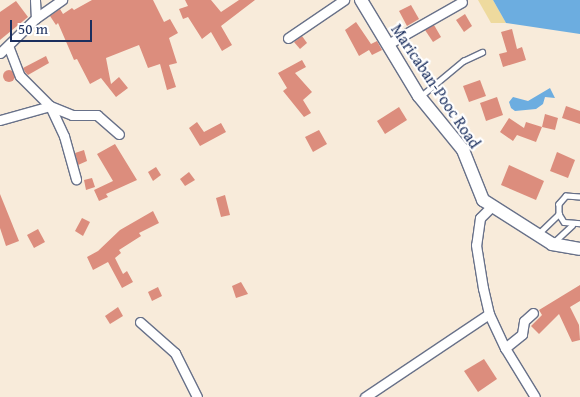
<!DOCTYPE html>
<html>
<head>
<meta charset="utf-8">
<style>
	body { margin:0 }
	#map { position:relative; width:580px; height:397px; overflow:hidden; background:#f8ebda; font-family:"Gentium Book Plus",serif }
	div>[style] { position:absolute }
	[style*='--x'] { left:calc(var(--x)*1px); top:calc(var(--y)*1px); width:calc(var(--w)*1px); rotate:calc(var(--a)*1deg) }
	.sand>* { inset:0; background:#eeda9e }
	.water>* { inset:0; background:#6cade0 }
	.building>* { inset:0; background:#dc8d7d }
	.round { border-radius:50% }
	.roads { filter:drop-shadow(1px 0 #687189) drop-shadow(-1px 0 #687189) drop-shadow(0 1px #687189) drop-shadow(0 -1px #687189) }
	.lane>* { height:4.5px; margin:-2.25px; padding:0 2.25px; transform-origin:2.25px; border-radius:2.25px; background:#fff }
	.street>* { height:9px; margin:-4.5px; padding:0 4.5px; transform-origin:4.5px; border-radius:4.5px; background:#fff }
	.secondary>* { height:12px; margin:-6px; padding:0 6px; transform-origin:6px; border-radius:6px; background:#fff }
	span { translate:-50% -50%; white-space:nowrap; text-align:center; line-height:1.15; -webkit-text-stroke:4.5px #fff; paint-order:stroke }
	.street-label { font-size:16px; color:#1b2f5e }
	.scale { position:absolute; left:10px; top:20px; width:82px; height:22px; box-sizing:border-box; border:2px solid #1b2f5e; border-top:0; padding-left:6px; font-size:15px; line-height:18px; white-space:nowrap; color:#1b2f5e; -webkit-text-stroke:4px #fff; paint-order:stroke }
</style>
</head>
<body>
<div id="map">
	<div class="sand">
		<i style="clip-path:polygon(478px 0,493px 0,506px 23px,491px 23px)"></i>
	</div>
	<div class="water">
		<i style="clip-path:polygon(493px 0,580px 0,580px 34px,506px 23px)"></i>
		<i style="clip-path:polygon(550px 88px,555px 98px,545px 97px,543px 104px,536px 109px,515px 111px,511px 108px,509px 102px,513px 97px,528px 101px)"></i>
	</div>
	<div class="building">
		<i style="clip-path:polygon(92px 0,153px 0,164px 22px,170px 19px,178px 33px,169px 38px,177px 63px,169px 65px,176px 87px,167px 90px,160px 64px,148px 68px,139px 45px,106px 58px,111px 84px,119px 77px,128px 88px,116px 97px,101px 78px,90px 84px,77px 59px,74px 60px,58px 23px,56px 25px,50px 16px,60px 9px,63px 14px,72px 8px,74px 10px)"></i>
		<i style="clip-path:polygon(185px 0,211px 0,221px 12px,239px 0,255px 0,221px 26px,232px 45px,222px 51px,211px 32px,202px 39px,188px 17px,183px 19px,179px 9px,188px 6px)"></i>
		<i style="clip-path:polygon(16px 1px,28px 17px,0 40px,0 12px)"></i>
		<i style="clip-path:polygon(411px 5px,419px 19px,407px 26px,399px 11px)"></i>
		<i style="clip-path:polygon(465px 14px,472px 26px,464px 32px,456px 20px)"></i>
		<i style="clip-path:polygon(356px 22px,371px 44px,377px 41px,382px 50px,372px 55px,369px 50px,359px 56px,345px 30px)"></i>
		<i style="clip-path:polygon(434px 25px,441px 37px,433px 42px,425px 30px)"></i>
		<i style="clip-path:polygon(512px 29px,517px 49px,522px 47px,526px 60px,503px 67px,499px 54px,507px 52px,501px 32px)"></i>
		<i style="clip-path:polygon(302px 36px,307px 43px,300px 49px,294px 42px)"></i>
		<i style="clip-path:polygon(46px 56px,49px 63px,28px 75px,25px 72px,23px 68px)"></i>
		<i style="clip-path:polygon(302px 60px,306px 67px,295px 73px,312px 92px,303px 100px,311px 113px,304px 117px,283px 91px,287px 88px,278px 73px)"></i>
		<i class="round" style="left:3px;top:70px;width:12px;height:12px"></i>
		<i style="clip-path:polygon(480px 80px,486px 96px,469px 102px,463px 86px)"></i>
		<i style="clip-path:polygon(497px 97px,503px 115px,486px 121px,480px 103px)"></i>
		<i style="clip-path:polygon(566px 106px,580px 111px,580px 124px,562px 118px)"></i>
		<i style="clip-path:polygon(399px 107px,407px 120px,385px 134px,377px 121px)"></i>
		<i style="clip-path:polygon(545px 114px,558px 118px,555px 130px,542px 127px)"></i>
		<i style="clip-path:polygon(509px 118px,524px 128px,526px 122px,542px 127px,536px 142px,517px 135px,513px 141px,500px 132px)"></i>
		<i style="clip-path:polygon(197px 122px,204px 132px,221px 123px,226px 132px,200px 146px,189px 128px)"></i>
		<i style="clip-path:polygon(319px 130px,327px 144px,313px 152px,305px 137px)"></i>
		<i style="clip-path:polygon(115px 144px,137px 180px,106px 194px,108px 197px,99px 201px,94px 190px,113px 181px,97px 154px)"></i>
		<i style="clip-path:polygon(84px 150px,87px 161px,78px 165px,75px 153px)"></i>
		<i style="clip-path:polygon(557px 152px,575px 160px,568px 178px,550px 171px)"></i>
		<i style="clip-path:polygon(509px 165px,544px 181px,536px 200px,501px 185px)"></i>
		<i style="clip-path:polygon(156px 167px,161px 175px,153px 181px,148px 172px)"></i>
		<i style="clip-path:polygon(189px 172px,195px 180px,185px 186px,180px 179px)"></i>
		<i style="clip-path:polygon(92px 178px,95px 187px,86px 190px,84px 180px)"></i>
		<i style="clip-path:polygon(0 194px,19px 241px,6px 246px,0 228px)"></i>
		<i style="clip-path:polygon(225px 195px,230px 215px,221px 217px,216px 198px)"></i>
		<i style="clip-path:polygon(153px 211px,159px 223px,139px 233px,141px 236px,119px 250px,121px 253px,115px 258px,123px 274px,127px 271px,133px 282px,122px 288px,108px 262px,93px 270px,87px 257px,98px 251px,120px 230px)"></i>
		<i style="clip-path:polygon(82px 218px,90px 222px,83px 236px,75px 231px)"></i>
		<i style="clip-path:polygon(38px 229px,45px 242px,34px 248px,27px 235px)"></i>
		<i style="clip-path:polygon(241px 282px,248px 294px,236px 298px,232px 286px)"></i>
		<i style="clip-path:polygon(580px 285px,580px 301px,570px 307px,579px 325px,580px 340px,572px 342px,559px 314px,539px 334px,531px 326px,542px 315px,539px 310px)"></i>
		<i style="clip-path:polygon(158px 287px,162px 296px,152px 301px,148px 292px)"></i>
		<i style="clip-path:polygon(118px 307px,123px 316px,110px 324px,105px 316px)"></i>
		<i style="clip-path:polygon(484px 359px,497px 379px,478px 392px,464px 371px)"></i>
	</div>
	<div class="roads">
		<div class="lane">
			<i style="--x:421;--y:96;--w:55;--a:-39.8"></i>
			<i style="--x:463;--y:61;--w:21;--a:-25"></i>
			<i style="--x:580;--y:197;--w:14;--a:-176"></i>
			<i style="--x:566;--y:196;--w:11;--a:131"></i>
			<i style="--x:559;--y:204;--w:10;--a:90"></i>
			<i style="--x:559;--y:214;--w:9;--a:58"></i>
			<i style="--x:564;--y:222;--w:16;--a:4"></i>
			<i style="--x:538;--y:234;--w:29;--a:-44"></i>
			<i style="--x:553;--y:243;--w:26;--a:-43"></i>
		</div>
		<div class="street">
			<i style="--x:35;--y:0;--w:18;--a:87"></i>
			<i style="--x:288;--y:38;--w:68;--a:-34.2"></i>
			<i style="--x:388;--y:44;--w:85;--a:-29.6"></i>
			<i style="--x:9;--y:48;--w:30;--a:69"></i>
			<i style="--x:20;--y:76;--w:42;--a:45"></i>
			<i style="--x:50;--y:106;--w:24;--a:22"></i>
			<i style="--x:72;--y:115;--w:25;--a:0"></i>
			<i style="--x:97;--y:115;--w:29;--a:41"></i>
			<i style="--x:0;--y:53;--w:50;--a:-44.2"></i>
			<i style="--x:36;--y:18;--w:32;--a:-35"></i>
			<i style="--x:0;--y:120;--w:52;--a:-15.6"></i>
			<i style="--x:50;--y:106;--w:33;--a:65"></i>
			<i style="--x:64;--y:136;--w:45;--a:74.4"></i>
			<i style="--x:492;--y:206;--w:17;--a:135"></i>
			<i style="--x:480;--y:218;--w:27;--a:98"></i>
			<i style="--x:476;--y:245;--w:44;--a:80.8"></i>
			<i style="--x:483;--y:288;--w:27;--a:77"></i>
			<i style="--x:489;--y:314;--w:38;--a:65"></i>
			<i style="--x:505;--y:348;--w:57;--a:58.5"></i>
			<i style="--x:140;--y:322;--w:47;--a:41.5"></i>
			<i style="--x:175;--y:353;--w:49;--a:63.4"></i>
			<i style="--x:505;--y:348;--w:22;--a:-39"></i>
			<i style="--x:522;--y:334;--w:13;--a:-81"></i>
			<i style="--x:524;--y:321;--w:12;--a:-42"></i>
			<i style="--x:365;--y:397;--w:149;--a:-33.8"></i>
		</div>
		<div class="secondary">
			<i style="--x:361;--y:0;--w:112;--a:58.9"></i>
			<i style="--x:419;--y:96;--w:70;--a:50.8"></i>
			<i style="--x:463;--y:150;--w:54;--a:68.2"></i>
			<i style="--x:483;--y:200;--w:82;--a:32.5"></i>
			<i style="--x:552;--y:244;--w:28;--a:10"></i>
		</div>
	</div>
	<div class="street-label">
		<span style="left:436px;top:86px;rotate:56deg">Maricaban-Pooc Road</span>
	</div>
	<div class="scale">50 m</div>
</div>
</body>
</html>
